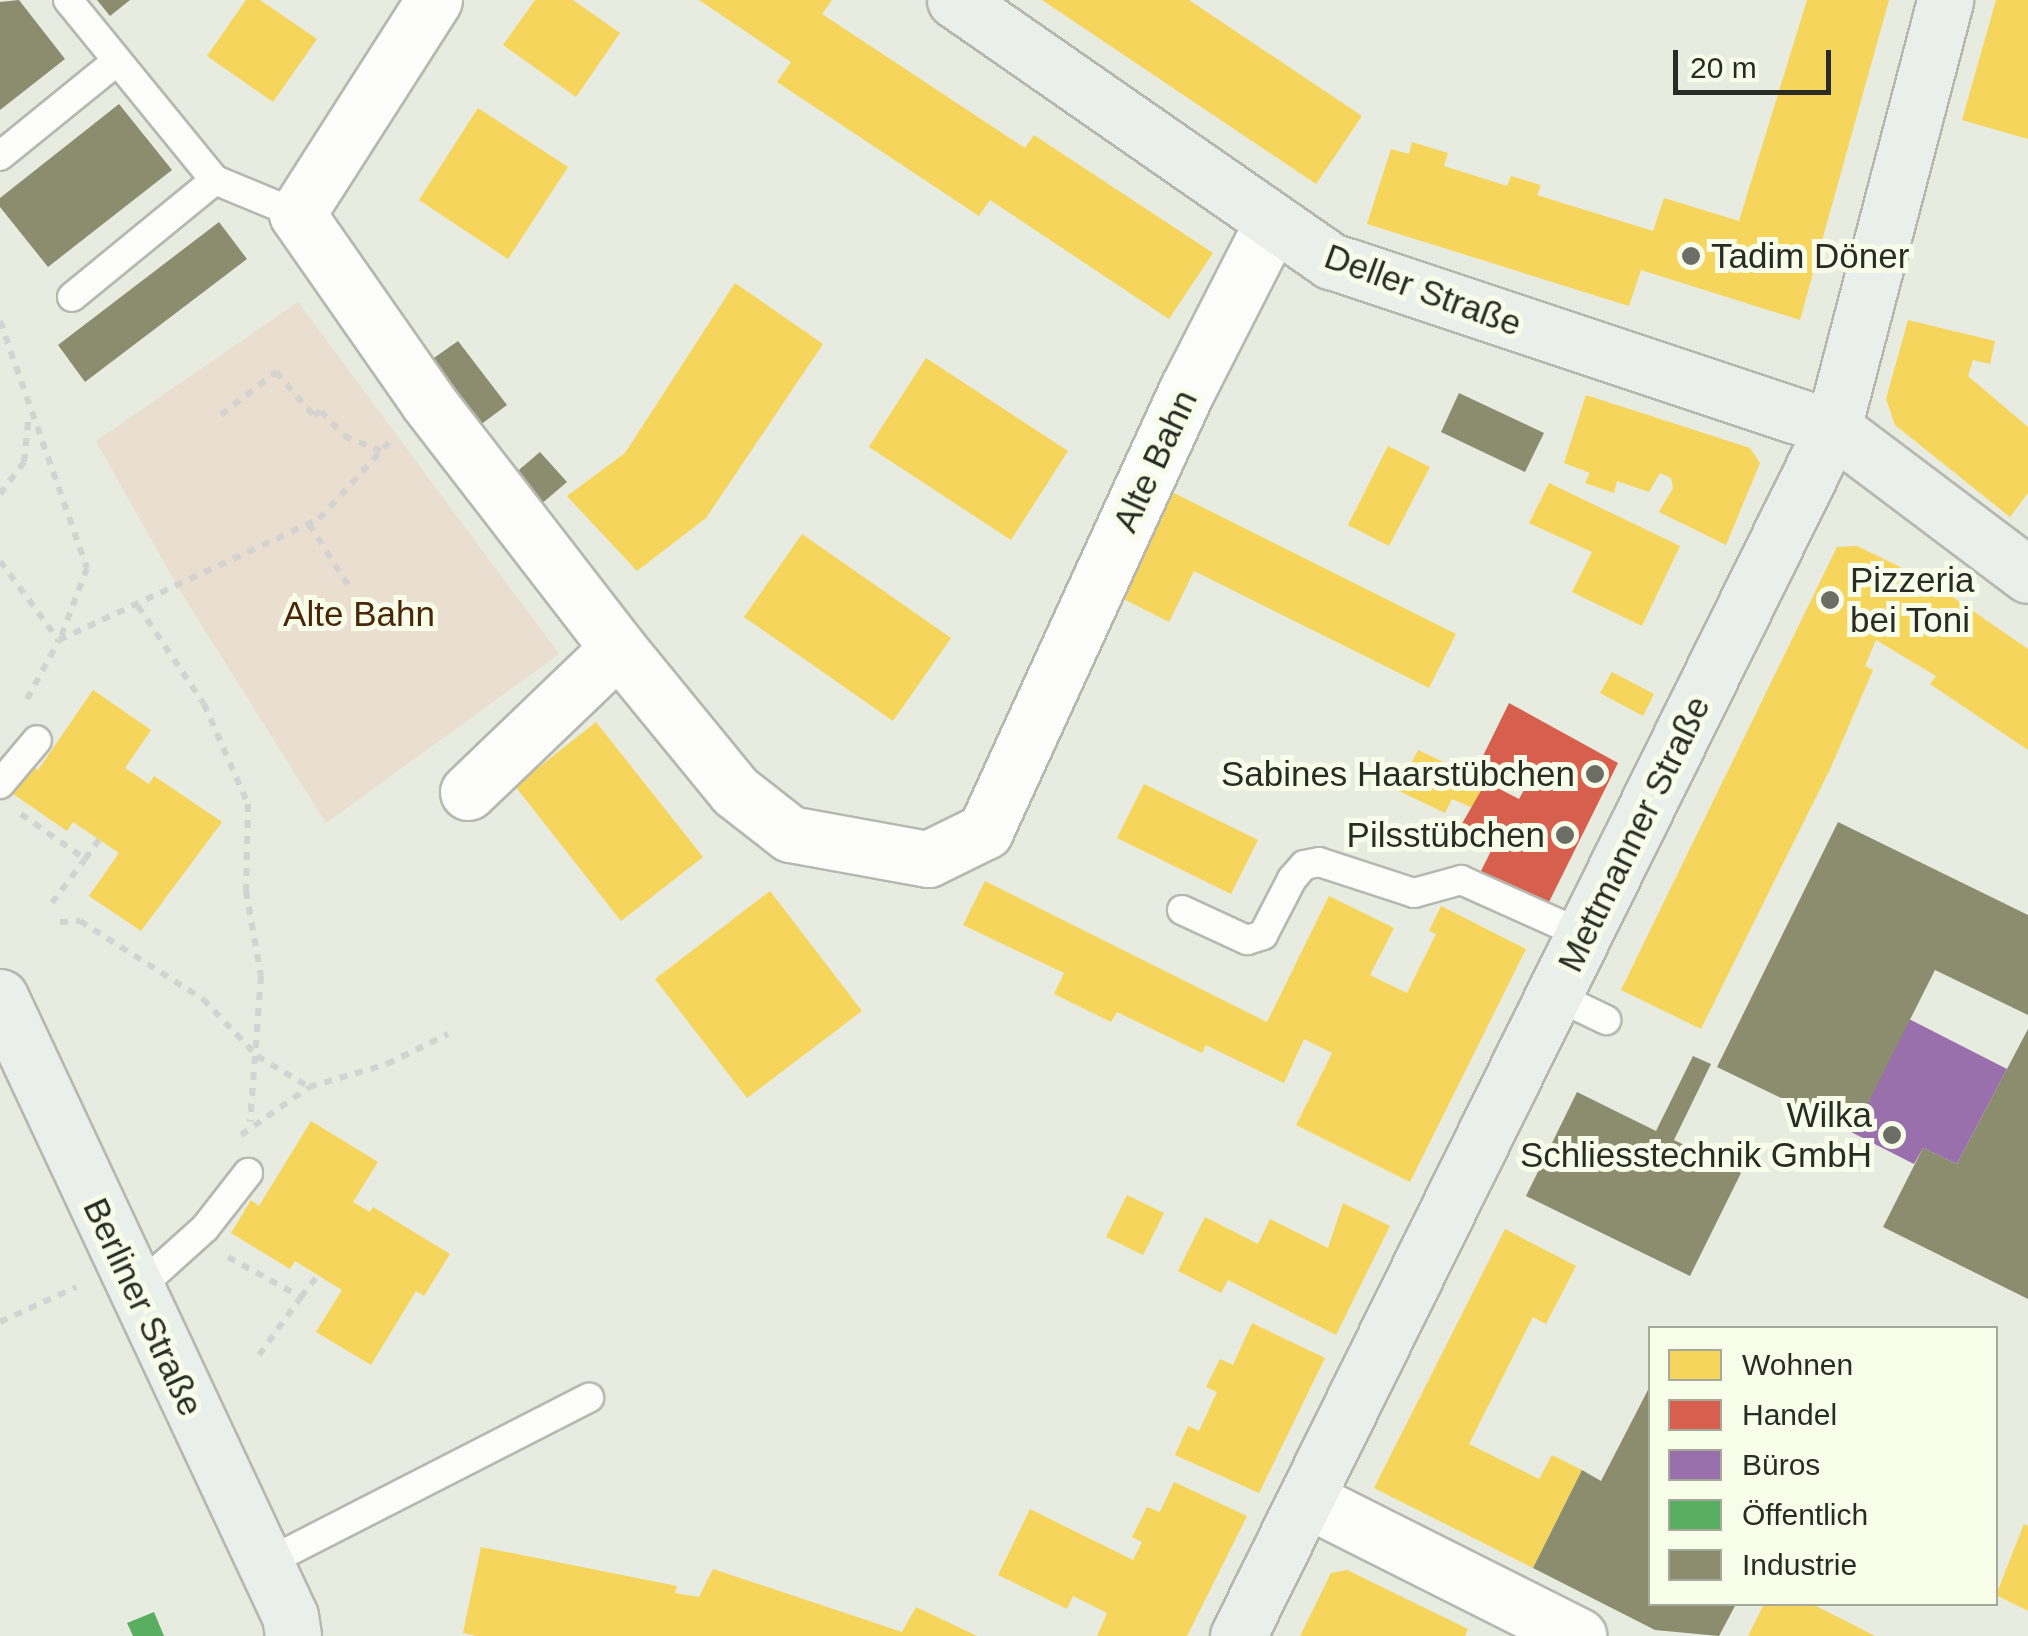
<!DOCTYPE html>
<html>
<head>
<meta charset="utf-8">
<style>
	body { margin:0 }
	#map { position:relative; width:2028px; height:1636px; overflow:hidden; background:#e8ebe0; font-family:Helvetica,sans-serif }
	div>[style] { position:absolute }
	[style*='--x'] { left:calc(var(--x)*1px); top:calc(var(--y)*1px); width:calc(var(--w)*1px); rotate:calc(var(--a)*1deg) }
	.green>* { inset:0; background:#e9ded0 }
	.homes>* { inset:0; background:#f6d55c }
	.shops>* { inset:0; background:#d6604d }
	.offices>* { inset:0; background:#9970ab }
	.public>* { inset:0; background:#5aae61 }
	.industry>* { inset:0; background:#8c8c6e }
	.path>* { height:6px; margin-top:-3px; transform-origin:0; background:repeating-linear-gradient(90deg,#d3d3d1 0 8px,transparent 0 16px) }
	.roads { filter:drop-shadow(2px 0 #b6b8b0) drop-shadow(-2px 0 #b6b8b0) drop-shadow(0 2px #b6b8b0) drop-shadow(0 -2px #b6b8b0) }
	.lane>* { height:28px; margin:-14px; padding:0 14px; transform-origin:14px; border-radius:14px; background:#fcfcfa }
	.street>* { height:55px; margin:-27.5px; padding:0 27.5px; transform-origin:27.5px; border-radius:27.5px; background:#fcfcfa }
	.secondary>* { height:55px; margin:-27.5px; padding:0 27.5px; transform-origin:27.5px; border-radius:27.5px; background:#ebefeb }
	.dots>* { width:28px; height:28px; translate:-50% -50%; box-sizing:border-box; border:5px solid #f8fde9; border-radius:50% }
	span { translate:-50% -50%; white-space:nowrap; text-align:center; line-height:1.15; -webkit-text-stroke:10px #f8fde9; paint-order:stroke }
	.poi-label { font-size:35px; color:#292b24 }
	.left { translate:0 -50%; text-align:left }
	.right { translate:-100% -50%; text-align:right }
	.street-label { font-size:35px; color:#292b24 }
	.park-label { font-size:35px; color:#492609 }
	.legend { position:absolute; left:1648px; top:1326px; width:350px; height:280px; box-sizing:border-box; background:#f8fde9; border:2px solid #a5a99a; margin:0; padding:12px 18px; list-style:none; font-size:30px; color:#292b24 }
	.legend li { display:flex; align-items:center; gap:20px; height:50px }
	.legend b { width:50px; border:2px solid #a5a99a }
	.scale { position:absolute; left:1673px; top:50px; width:158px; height:45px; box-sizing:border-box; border:5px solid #292b24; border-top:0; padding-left:12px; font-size:30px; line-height:35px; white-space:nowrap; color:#292b24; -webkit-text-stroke:8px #f8fde9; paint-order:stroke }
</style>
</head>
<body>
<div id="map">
	<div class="green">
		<i style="clip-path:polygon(298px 302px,559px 654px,326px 823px,179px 589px,96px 441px)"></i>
	</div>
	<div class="homes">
		<i style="clip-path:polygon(246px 0,260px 0,317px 39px,273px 102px,207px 56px)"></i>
		<i style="clip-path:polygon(535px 0,573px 0,620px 33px,576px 97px,503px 45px)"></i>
		<i style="clip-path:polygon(699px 0,832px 0,822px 14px,1025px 148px,1034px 135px,1213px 253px,1169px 319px,990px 200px,979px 216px,777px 82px,791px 62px)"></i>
		<i style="clip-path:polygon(1042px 0,1189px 0,1362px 116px,1316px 184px)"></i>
		<i style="clip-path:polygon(1807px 0,1889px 0,1800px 320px,1641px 270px,1629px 306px,1367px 224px,1391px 149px,1409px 154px,1412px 142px,1448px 153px,1444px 166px,1507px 186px,1511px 176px,1541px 185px,1537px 195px,1653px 231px,1664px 198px,1739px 221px)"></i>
		<i style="clip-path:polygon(1996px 0,2028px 0,2028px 139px,1962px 120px)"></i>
		<i style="clip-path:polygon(478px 108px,568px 167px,508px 259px,419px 200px)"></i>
		<i style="clip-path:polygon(735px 283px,823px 344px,706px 518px,637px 571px,567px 496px,625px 453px)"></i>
		<i style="clip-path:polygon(1908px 320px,1995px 341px,1990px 364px,1973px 360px,1968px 376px,2028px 427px,2028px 493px,2010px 517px,1895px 425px,1886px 399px)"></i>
		<i style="clip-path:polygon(926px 358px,1068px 451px,1011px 540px,869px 447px)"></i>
		<i style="clip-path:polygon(1586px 395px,1750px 448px,1760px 463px,1726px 545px,1659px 512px,1673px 488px,1671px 478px,1660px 473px,1649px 492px,1617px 481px,1614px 493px,1585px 483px,1590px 473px,1564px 463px)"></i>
		<i style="clip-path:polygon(1388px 446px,1430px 467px,1389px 546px,1348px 525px)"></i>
		<i style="clip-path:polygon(1549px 483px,1680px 546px,1642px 626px,1572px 592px,1592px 552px,1529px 523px)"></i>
		<i style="clip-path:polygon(1166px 489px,1456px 634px,1429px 688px,1194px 571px,1169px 622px,1114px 594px)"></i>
		<i style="clip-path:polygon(802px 534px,951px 638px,893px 721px,744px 617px)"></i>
		<i style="clip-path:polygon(1857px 546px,1931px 582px,2028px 649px,2028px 750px,1930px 684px,1936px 676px,1876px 640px,1865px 666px,1873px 670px,1831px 767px,1701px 1029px,1621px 990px,1837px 547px)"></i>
		<i style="clip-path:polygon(1612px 672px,1654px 694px,1643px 716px,1600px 693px)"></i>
		<i style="clip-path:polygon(93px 690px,151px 730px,125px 768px,149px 784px,154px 776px,222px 822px,141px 931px,89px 896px,119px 853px,73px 822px,67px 831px,13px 794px,32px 765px,38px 770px)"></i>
		<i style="clip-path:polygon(596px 722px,703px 857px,621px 921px,515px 786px)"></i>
		<i style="clip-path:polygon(1418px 750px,1486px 782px,1473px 808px,1452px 799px,1445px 813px,1397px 790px)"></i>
		<i style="clip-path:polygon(1144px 784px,1258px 840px,1231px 894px,1117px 838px)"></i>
		<i style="clip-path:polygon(985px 881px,1267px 1022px,1329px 896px,1394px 928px,1370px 975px,1407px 993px,1436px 934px,1429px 931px,1441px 906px,1526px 949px,1410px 1182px,1296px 1125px,1332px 1053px,1304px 1039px,1284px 1083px,1206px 1045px,1202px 1053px,1117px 1012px,1111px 1022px,1054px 994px,1064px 973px,963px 925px)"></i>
		<i style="clip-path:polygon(770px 891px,862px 1011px,747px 1098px,655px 979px)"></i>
		<i style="clip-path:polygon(311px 1121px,378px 1162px,353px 1202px,370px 1212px,373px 1207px,450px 1254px,424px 1296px,416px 1291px,371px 1365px,316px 1332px,342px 1290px,295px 1261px,290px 1269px,231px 1233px,251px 1200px,259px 1206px)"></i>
		<i style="clip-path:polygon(1127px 1195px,1164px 1213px,1143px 1255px,1106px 1237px)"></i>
		<i style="clip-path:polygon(1343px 1203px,1390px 1226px,1336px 1335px,1228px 1280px,1221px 1293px,1178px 1271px,1205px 1217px,1258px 1244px,1270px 1219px,1328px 1248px)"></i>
		<i style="clip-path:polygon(1505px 1229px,1576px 1266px,1546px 1324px,1533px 1317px,1469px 1444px,1539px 1479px,1552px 1455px,1582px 1470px,1533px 1568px,1374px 1488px)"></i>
		<i style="clip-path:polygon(1252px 1323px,1325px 1358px,1259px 1493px,1175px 1455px,1188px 1426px,1199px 1431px,1217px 1392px,1206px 1387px,1220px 1359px,1233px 1365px)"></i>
		<i style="clip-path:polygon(1174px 1482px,1247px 1516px,1187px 1636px,1097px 1636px,1107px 1613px,1073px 1596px,1067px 1609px,998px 1575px,1030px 1509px,1133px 1560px,1142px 1542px,1132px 1537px,1147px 1507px,1160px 1512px)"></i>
		<i style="clip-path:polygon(2024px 1524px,2028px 1526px,2028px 1611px,1996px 1595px)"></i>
		<i style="clip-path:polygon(481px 1547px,677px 1586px,675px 1593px,699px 1597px,713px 1569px,902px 1632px,916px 1607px,977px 1636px,476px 1636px,463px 1633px)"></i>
		<i style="clip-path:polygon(1347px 1570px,1468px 1629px,1465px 1636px,1300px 1636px,1331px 1573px)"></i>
		<i style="clip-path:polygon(1764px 1604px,1812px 1604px,1875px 1636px,1748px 1636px)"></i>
	</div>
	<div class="shops">
		<i style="clip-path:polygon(1509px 703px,1618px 763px,1546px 908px,1479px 875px,1491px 851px,1456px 834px,1486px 782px,1519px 799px,1529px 781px,1482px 758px)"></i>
	</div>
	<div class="offices">
		<i style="clip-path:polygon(1909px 1019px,2007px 1069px,1957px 1164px,1923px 1148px,1914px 1164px,1853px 1133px)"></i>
	</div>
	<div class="public">
		<i style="clip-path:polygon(154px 1612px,164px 1636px,133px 1636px,127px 1623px)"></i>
	</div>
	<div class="industry">
		<i style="clip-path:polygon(19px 0,65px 59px,0 110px,0 2px)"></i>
		<i style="clip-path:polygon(97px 0,130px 0,110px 16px)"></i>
		<i style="clip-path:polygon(119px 104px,172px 170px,48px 267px,0 207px,0 198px)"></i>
		<i style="clip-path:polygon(219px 222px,247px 259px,85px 382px,58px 345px)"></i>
		<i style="clip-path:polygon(458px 341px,507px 405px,472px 431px,431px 360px)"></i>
		<i style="clip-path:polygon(1459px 393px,1544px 433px,1525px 472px,1441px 432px)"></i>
		<i style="clip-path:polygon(540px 452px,567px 482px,540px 505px,513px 475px)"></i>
		<i style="clip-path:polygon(1838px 822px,2028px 915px,2028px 1015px,1935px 970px,1853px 1133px,1717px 1067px)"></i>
		<i style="clip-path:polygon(2028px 1029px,2028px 1299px,1883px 1227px,1923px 1148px,1957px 1164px)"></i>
		<i style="clip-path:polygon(1693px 1056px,1711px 1064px,1674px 1140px,1741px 1173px,1690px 1276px,1526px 1196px,1577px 1092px,1656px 1131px)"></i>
		<i style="clip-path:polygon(1650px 1386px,1650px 1604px,1736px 1604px,1719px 1636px,1655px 1630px,1533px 1568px,1582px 1470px,1601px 1481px)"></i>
	</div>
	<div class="path">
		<i style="--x:0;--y:321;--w:262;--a:70.6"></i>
		<i style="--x:87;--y:568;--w:76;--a:110.8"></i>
		<i style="--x:221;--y:415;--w:70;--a:-38"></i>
		<i style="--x:276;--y:372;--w:58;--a:49.2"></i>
		<i style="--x:314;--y:416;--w:9;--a:-36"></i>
		<i style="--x:321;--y:411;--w:34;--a:47"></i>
		<i style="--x:344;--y:436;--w:40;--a:22"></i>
		<i style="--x:0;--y:494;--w:40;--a:-53"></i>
		<i style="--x:24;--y:462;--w:48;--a:-84.1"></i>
		<i style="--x:309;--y:524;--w:76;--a:57.4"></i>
		<i style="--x:0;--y:561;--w:97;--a:53.4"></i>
		<i style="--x:138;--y:606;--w:118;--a:56"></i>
		<i style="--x:204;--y:704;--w:109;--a:66.3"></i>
		<i style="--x:248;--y:804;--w:87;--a:91.3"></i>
		<i style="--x:246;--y:891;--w:86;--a:80"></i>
		<i style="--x:261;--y:976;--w:146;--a:94.3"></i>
		<i style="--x:27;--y:699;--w:67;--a:-61.5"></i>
		<i style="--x:59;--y:640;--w:287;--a:-25"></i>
		<i style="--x:319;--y:519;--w:108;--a:-47.6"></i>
		<i style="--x:21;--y:814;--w:78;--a:35.1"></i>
		<i style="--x:85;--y:859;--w:24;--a:-54"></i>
		<i style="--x:52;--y:903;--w:55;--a:-53.1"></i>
		<i style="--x:60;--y:922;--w:20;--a:-3"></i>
		<i style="--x:80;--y:921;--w:146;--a:32.4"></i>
		<i style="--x:203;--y:999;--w:79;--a:46.5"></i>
		<i style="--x:257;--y:1056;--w:61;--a:30.8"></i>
		<i style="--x:309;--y:1087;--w:81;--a:-16.4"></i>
		<i style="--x:387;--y:1064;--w:68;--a:-26.2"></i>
		<i style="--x:241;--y:1135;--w:83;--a:-35.2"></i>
		<i style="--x:228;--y:1257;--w:83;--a:28.7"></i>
		<i style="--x:301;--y:1297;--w:28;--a:-52"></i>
		<i style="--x:0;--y:1322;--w:84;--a:-24.7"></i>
		<i style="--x:259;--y:1355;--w:72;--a:-54.1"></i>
	</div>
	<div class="roads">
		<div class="lane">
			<i style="--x:68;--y:0;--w:232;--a:50.8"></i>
			<i style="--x:215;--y:180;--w:89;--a:22.5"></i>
			<i style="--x:0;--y:156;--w:151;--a:-39.1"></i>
			<i style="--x:72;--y:297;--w:185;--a:-39.3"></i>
			<i style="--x:0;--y:784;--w:57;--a:-49.9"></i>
			<i style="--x:1182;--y:910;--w:72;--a:24.8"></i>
			<i style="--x:1247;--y:940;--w:17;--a:-17"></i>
			<i style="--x:1263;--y:935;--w:63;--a:-62.6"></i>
			<i style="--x:1292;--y:879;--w:18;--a:-49"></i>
			<i style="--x:1304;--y:865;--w:15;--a:-11"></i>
			<i style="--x:1319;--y:862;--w:100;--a:18.1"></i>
			<i style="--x:1414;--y:893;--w:49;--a:-15.5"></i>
			<i style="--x:1461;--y:880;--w:135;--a:24.1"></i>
			<i style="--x:1554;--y:995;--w:58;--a:25.7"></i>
			<i style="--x:135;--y:1291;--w:94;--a:-42"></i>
			<i style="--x:205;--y:1228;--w:70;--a:-52"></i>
			<i style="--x:266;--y:1563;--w:363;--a:-27.1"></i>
		</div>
		<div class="street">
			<i style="--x:434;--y:0;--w:254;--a:122.6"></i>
			<i style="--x:297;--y:214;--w:229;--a:55.1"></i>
			<i style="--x:428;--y:402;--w:311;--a:52.3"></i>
			<i style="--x:618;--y:648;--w:185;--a:50.7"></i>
			<i style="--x:735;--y:791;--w:70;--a:38"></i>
			<i style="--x:790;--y:834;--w:140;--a:10.3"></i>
			<i style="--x:928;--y:859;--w:64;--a:-26.2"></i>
			<i style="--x:985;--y:831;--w:487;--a:-65.4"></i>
			<i style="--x:1188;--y:388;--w:185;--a:-63"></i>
			<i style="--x:468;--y:792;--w:208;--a:-43.8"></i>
			<i style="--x:1306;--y:1499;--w:305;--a:26.7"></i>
		</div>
		<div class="secondary">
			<i style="--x:955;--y:0;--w:458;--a:34.8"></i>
			<i style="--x:1331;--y:261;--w:529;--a:18.4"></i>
			<i style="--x:1833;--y:428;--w:244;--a:37"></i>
			<i style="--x:0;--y:997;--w:684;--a:64.9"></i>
			<i style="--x:290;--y:1616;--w:20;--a:81"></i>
			<i style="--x:1238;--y:1636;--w:1347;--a:-63.78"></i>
			<i style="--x:1833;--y:428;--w:442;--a:-75.3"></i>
		</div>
	</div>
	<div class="dots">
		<i style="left:1691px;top:256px;background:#6c6e66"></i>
		<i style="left:1830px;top:600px;background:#6c6e66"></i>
		<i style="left:1595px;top:774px;background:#6c6e66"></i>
		<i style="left:1565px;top:835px;background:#6c6e66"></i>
		<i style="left:1892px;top:1135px;background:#6c6e66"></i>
	</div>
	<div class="poi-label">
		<span class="left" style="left:1711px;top:256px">Tadim Döner</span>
		<span class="left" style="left:1850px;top:600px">Pizzeria<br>bei Toni</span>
		<span class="right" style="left:1575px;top:774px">Sabines Haarstübchen</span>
		<span class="right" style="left:1545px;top:835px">Pilsstübchen</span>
		<span class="right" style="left:1872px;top:1135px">Wilka<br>Schliesstechnik GmbH</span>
	</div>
	<div class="street-label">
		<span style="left:1423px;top:290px;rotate:20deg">Deller Straße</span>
		<span style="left:1155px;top:461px;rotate:-65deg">Alte Bahn</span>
		<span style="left:1634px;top:834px;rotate:-64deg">Mettmanner Straße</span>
		<span style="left:143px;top:1307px;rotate:65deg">Berliner Straße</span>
	</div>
	<div class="park-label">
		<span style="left:359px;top:614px">Alte Bahn</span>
	</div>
	<ul class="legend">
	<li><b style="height:28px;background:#f6d55c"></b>Wohnen</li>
	<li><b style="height:28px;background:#d6604d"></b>Handel</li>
	<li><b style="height:28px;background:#9970ab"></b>Büros</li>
	<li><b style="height:28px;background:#5aae61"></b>Öffentlich</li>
	<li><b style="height:28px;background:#8c8c6e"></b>Industrie</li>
	</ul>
	<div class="scale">20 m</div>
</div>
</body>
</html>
